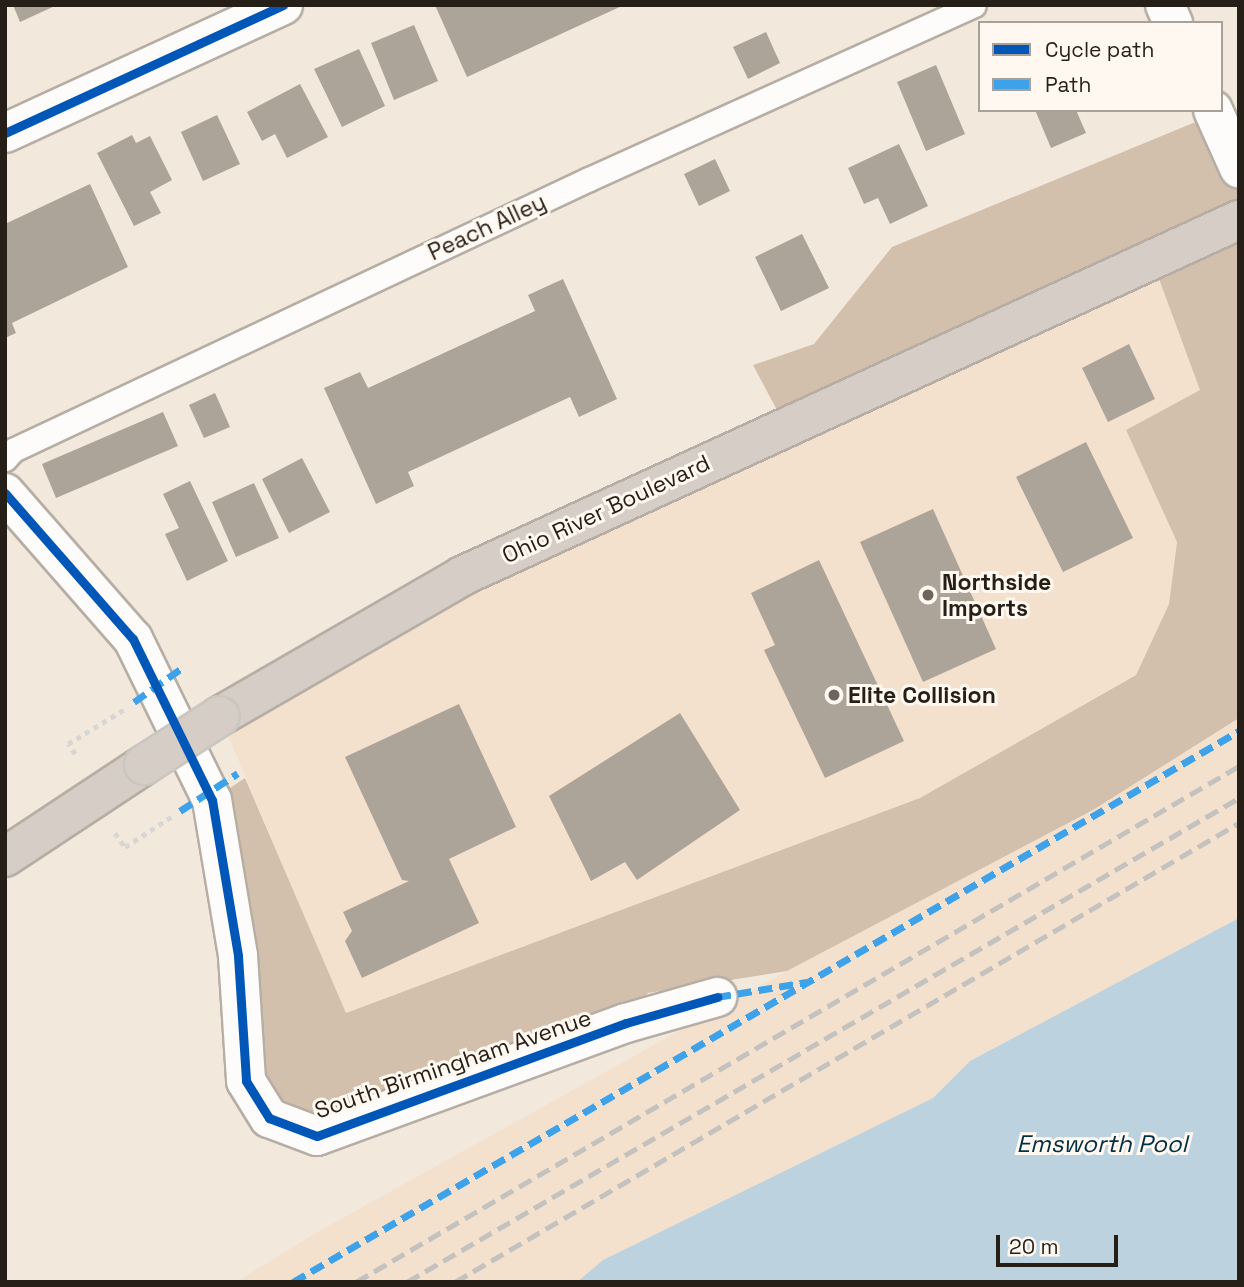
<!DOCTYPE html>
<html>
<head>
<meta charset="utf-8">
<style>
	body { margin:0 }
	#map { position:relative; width:1244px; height:1287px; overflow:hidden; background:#f2e8dc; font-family:"Space Grotesk",sans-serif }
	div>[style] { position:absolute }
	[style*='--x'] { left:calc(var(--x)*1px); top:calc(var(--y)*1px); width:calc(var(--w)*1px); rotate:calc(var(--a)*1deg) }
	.built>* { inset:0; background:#f3e1ce }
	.forest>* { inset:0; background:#d3c0ac }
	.water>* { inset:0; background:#bdd2df }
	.building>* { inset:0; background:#ada499 }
	.path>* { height:4.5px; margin-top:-2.25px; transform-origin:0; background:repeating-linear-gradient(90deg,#d8d6d3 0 5px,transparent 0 10px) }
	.roads { filter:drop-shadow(2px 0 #b6aea5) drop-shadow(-2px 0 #b6aea5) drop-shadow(0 2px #b6aea5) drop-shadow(0 -2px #b6aea5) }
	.lane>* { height:23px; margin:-11.5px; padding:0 11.5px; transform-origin:11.5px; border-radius:11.5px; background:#fdfcfa }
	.street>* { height:38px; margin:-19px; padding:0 19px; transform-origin:19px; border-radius:19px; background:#fdfcfa }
	.highway>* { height:38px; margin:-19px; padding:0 19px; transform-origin:19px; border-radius:19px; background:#d6cec6 }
	.rail>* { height:5px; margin-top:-2.5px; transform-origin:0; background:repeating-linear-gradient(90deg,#c4c2bf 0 14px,transparent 0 21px) }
	.bridges { filter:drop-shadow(2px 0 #cac6c0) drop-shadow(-2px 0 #cac6c0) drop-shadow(0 2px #cac6c0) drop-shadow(0 -2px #cac6c0) }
	.highway-bridge>* { height:38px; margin:-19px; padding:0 19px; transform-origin:19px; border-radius:19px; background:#d6cec6 }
	.quiet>* { height:7px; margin-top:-3.5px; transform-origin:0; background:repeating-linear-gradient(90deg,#3ea2ea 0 14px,transparent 0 21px) }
	.cycleway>* { height:9px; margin:-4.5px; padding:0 4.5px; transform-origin:4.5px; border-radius:4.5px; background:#0057b8 }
	.dots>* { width:19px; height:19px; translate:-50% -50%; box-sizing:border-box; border:4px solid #fff8f0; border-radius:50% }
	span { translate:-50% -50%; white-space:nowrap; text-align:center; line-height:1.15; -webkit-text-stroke:6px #fff8f0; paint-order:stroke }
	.street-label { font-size:23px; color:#251f18 }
	.poi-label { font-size:23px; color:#251f18; font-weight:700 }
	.left { translate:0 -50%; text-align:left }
	.water-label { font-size:24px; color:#012f47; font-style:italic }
	.frame { position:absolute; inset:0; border:7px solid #251f18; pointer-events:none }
	.legend { position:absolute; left:978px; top:21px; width:245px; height:91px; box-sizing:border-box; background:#fff8f0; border:2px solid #a8a19a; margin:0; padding:9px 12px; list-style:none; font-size:21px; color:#251f18 }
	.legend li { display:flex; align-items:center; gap:14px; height:35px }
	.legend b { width:35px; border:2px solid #a8a19a }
	.scale { position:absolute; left:996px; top:1235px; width:122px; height:32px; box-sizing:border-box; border:4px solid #251f18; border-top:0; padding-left:9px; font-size:21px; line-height:24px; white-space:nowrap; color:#251f18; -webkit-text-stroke:5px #fff8f0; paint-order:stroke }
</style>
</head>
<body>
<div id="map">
	<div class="built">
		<i style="clip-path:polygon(1152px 259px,1200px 390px,1126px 430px,1177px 541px,1169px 604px,1136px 674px,920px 798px,345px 1013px,220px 716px,462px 576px)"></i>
		<i style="clip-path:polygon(1239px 718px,1239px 918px,970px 1061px,933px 1098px,603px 1260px,577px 1282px,236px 1282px,314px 1234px,787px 971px,1093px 810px)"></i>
	</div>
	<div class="forest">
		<i style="clip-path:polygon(1215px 114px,1239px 167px,1239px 718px,1093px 810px,787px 971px,648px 993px,626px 1023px,360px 1122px,269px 1118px,212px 800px,245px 778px,346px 1013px,920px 798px,1136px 675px,1169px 604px,1177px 542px,1126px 430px,1200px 390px,1152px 260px,786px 427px,753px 365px,814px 344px,892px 247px)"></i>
	</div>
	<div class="water">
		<i style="clip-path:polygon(1239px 918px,1239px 1282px,577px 1282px,603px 1260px,933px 1098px,970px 1061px)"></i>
	</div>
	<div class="building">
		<i style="clip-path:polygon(13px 5px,57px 5px,20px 22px)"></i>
		<i style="clip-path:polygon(435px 5px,624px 5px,467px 77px)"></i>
		<i style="clip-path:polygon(414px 25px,438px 81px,394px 100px,371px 43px)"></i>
		<i style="clip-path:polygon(766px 32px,780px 63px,748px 79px,733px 47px)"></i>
		<i style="clip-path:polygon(359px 49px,385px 106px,342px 127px,314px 69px)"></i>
		<i style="clip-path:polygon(936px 65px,965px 134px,926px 151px,897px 82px)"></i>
		<i style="clip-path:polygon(300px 84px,328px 137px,287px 158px,275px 134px,262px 141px,247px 112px)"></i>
		<i style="clip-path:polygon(1035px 110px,1076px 110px,1086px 133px,1051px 148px)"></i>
		<i style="clip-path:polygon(217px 115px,240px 164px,203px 181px,181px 132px)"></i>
		<i style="clip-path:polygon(132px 135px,136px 143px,150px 136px,172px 180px,150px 192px,161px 213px,134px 226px,97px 153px)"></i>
		<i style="clip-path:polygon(899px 144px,928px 206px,890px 224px,878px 198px,864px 204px,848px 168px)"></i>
		<i style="clip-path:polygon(715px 159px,730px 191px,699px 206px,684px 174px)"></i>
		<i style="clip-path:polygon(90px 184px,128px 267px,12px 323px,16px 333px,5px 338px,5px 224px)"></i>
		<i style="clip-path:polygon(802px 234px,829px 288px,781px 311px,755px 257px)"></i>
		<i style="clip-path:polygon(563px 279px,617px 399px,579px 417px,570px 397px,408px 472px,414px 486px,376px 504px,324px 388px,360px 372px,368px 388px,535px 311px,528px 295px)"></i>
		<i style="clip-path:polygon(1129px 344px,1155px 399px,1108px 422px,1082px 368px)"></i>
		<i style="clip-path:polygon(215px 393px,230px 427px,204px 438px,189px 405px)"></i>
		<i style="clip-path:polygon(163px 412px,178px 446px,56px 498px,42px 464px)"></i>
		<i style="clip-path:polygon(1086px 442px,1133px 538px,1063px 572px,1016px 477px)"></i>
		<i style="clip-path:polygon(302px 458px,330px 512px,289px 533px,262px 479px)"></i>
		<i style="clip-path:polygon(190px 481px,228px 561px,187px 581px,165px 534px,179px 528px,163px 494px)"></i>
		<i style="clip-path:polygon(254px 483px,279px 538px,236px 557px,212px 502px)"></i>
		<i style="clip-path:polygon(933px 509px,996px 649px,923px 682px,860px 542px)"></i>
		<i style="clip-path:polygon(819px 560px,904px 741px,825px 778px,764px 650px,775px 645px,751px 593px)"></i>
		<i style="clip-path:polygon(459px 704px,516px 827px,449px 859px,479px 923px,362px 978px,345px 941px,352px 931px,343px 912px,409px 881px,402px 880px,345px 757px)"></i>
		<i style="clip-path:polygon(680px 713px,740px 810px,637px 880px,625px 862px,591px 881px,549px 796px)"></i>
	</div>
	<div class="path">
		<i style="--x:75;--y:754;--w:12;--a:-125"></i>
		<i style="--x:68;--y:744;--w:65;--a:-31.7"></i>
		<i style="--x:115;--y:833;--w:17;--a:54"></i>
		<i style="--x:125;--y:847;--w:59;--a:-33.1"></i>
	</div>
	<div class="roads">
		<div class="lane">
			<i style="--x:5;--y:459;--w:12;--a:-48"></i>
			<i style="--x:13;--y:450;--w:637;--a:-25.2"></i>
			<i style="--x:589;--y:179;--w:422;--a:-24.3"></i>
		</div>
		<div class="street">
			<i style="--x:1165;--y:5;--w:20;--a:66"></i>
			<i style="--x:1213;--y:110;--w:64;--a:65.9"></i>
			<i style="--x:5;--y:133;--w:306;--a:-24.7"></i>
			<i style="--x:5;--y:493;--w:194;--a:48.8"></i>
			<i style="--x:133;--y:639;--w:179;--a:63.9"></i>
			<i style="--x:212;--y:800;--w:158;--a:80.5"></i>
			<i style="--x:238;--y:956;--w:125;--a:86.3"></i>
			<i style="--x:246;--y:1081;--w:44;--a:58.1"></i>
			<i style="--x:269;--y:1118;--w:51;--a:20.6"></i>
			<i style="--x:317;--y:1136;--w:329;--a:-20.1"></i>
			<i style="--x:626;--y:1023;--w:95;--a:-15.9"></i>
		</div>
		<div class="highway">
			<i style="--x:220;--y:716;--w:280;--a:-30"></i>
			<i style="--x:462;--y:576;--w:855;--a:-24.62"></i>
			<i style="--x:5;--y:857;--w:167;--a:-33.5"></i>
		</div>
	</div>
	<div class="rail">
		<i style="--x:356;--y:1282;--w:1023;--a:-30.3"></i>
		<i style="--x:407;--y:1282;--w:963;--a:-30.19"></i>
		<i style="--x:455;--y:1282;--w:908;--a:-30.35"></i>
	</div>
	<div class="bridges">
		<div class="highway-bridge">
			<i style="--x:144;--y:765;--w:90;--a:-32.8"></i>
		</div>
	</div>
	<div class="quiet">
		<i style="--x:134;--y:702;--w:59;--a:-35.3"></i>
		<i style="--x:180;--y:811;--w:69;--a:-33.2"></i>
		<i style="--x:717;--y:997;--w:91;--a:-9.5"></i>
		<i style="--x:293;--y:1282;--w:1095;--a:-30.22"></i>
	</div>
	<div class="cycleway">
		<i style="--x:5;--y:133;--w:306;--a:-24.7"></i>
		<i style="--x:5;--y:493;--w:194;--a:48.8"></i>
		<i style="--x:133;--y:639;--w:179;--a:63.9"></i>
		<i style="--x:212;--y:800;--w:158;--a:80.5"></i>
		<i style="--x:238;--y:956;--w:125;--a:86.3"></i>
		<i style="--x:246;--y:1081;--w:44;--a:58.1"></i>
		<i style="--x:269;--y:1118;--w:51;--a:20.6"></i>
		<i style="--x:317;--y:1136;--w:329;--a:-20.1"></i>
		<i style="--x:626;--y:1023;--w:95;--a:-15.9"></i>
	</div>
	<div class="dots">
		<i style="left:928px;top:595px;background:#6d655d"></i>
		<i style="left:834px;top:695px;background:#6d655d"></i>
	</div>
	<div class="street-label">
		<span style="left:487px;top:227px;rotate:-25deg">Peach Alley</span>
		<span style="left:606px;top:509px;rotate:-25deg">Ohio River Boulevard</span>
		<span style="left:453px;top:1064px;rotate:-19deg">South Birmingham Avenue</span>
	</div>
	<div class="poi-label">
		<span class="left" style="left:942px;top:595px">Northside<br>Imports</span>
		<span class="left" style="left:848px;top:695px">Elite Collision</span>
	</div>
	<div class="water-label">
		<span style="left:1102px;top:1144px">Emsworth Pool</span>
	</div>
	<div class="frame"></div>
	<ul class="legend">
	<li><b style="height:9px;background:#0057b8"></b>Cycle path</li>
	<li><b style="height:9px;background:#3ea2ea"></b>Path</li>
	</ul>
	<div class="scale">20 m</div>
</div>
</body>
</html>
